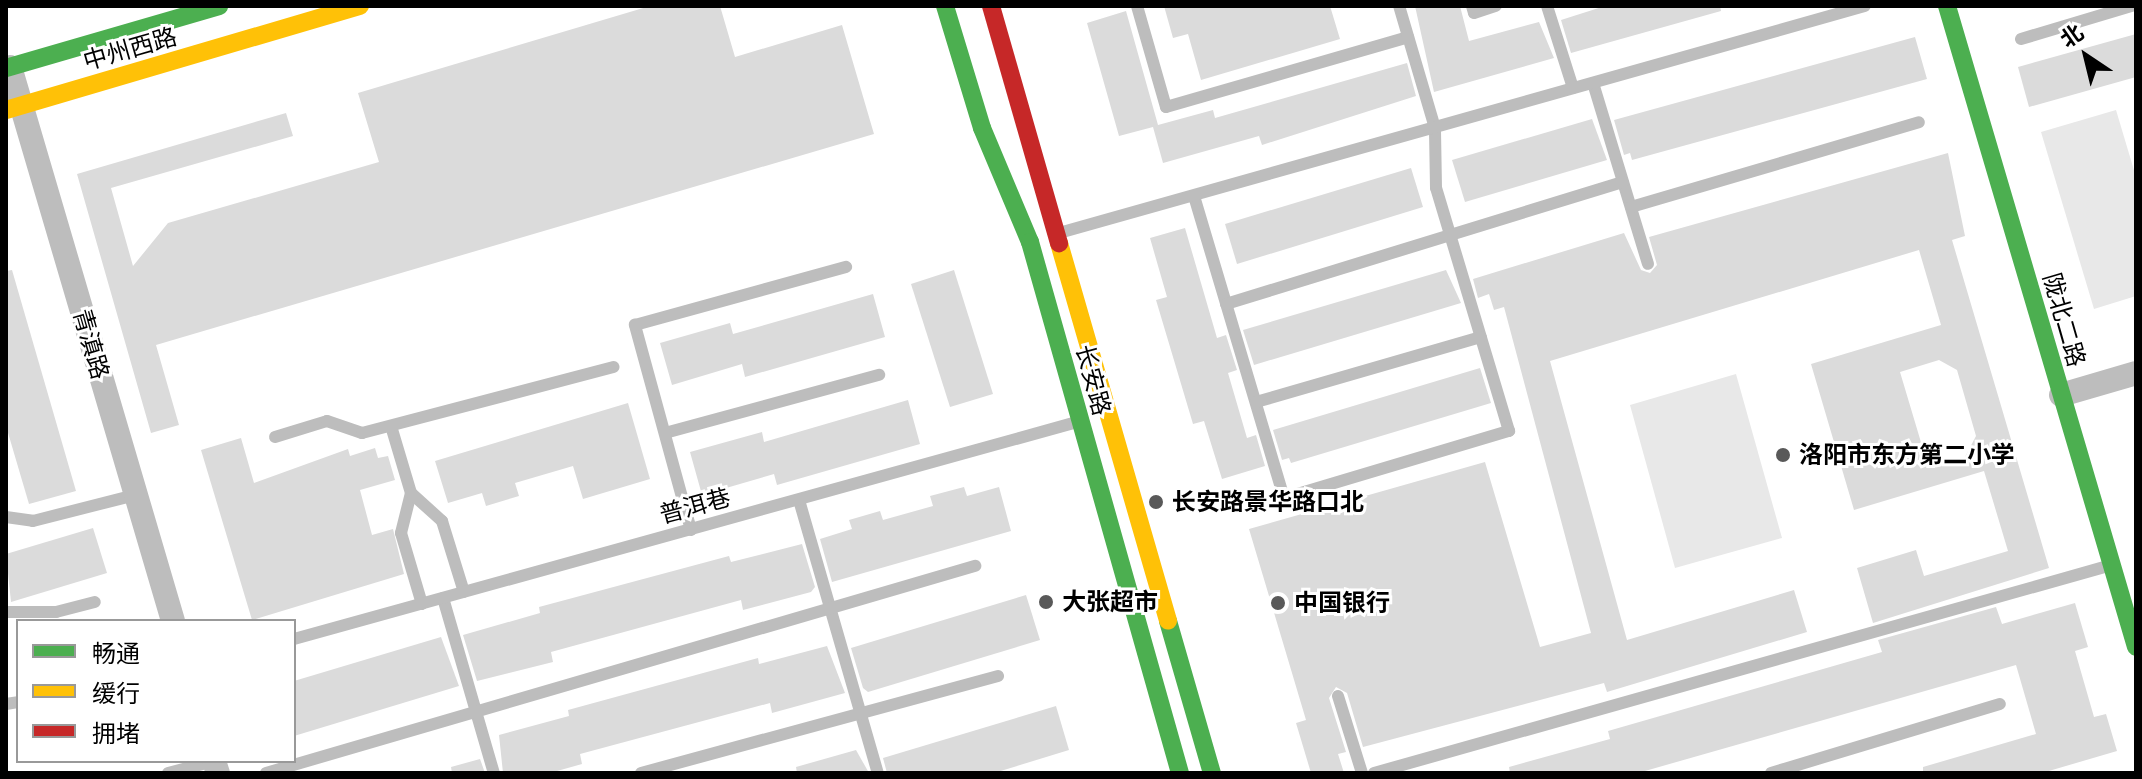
<!DOCTYPE html>
<html>
<head>
<meta charset="utf-8">
<style>
	body { margin:0 }
	#map { position:relative; width:2142px; height:779px; overflow:hidden; background:#fff; font-family:Montserrat,"Noto Sans SC",sans-serif }
	div>[style] { position:absolute }
	[style*='--x'] { left:calc(var(--x)*1px); top:calc(var(--y)*1px); width:calc(var(--w)*1px); rotate:calc(var(--a)*1deg) }
	.green>* { inset:0; background:#e8e8e8 }
	.building>* { inset:0; background:#dbdbdb }
	.lane>* { height:12px; margin:-6px; padding:0 6px; transform-origin:6px; border-radius:6px; background:#bdbdbd }
	.street>* { height:24px; margin:-12px; padding:0 12px; transform-origin:12px; border-radius:12px; background:#bdbdbd }
	.fast>* { height:18px; margin:-9px; padding:0 9px; transform-origin:9px; border-radius:9px; background:#4caf50 }
	.slow>* { height:18px; margin:-9px; padding:0 9px; transform-origin:9px; border-radius:9px; background:#ffc107 }
	.jam>* { height:18px; margin:-9px; padding:0 9px; transform-origin:9px; border-radius:9px; background:#c62828 }
	.dots>* { width:22px; height:22px; translate:-50% -50%; box-sizing:border-box; border:4px solid #fff; border-radius:50% }
	span { translate:-50% -50%; white-space:nowrap; text-align:center; line-height:1.15; -webkit-text-stroke:6px #fff; paint-order:stroke }
	.street-label { font-size:24px; color:#000 }
	.poi-label { font-size:24px; color:#000; font-weight:700 }
	.left { translate:0 -50%; text-align:left }
	.frame { position:absolute; inset:0; border:8px solid #000; pointer-events:none }
	.legend { position:absolute; left:16px; top:619px; width:280px; height:144px; box-sizing:border-box; background:#fff; border:2px solid #999; margin:0; padding:10px 14px; list-style:none; font-size:24px; color:#000 }
	.legend li { display:flex; align-items:center; gap:16px; height:40px }
	.legend b { width:40px; border:2px solid #999 }
	.north { position:absolute; left:2046px; top:16px; width:80px; height:80px; -webkit-text-stroke:6px #fff; paint-order:stroke; rotate:325deg; font-size:22px; font-weight:700; line-height:32px; text-align:center; color:#000 }
	.north::after { content:''; display:block; margin:auto; width:28px; height:36px; background:#000; clip-path:polygon(50% 0,100% 100%,50% 72%,0 100%) }
</style>
</head>
<body>
<div id="map">
	<div class="green">
		<i style="clip-path:polygon(2116px 110px,2136px 177px,2136px 296px,2094px 309px,2041px 132px)"></i>
		<i style="clip-path:polygon(1736px 374px,1782px 538px,1675px 568px,1630px 405px)"></i>
	</div>
	<div class="building">
		<i style="clip-path:polygon(650px 6px,720px 6px,735px 57px,842px 25px,874px 134px,156px 345px,179px 425px,151px 433px,77px 174px,286px 113px,293px 136px,111px 188px,133px 266px,168px 223px,379px 162px,358px 93px)"></i>
		<i style="clip-path:polygon(1164px 6px,1330px 6px,1340px 39px,1201px 80px,1188px 34px,1173px 38px)"></i>
		<i style="clip-path:polygon(1415px 6px,1460px 6px,1469px 41px,1539px 22px,1554px 58px,1434px 92px)"></i>
		<i style="clip-path:polygon(1605px 6px,1720px 6px,1721px 11px,1571px 53px,1561px 20px)"></i>
		<i style="clip-path:polygon(1126px 11px,1158px 125px,1213px 110px,1215px 118px,1407px 63px,1416px 96px,1262px 145px,1259px 136px,1163px 163px,1153px 127px,1119px 136px,1087px 23px)"></i>
		<i style="clip-path:polygon(2136px 34px,2136px 77px,2029px 107px,2018px 67px)"></i>
		<i style="clip-path:polygon(1915px 37px,1927px 79px,1632px 160px,1630px 153px,1624px 155px,1614px 120px)"></i>
		<i style="clip-path:polygon(1592px 119px,1607px 160px,1465px 202px,1452px 160px)"></i>
		<i style="clip-path:polygon(evenodd,1948px 153px,1965px 236px,1952px 240px,2049px 568px,1873px 623px,1857px 568px,1916px 550px,1924px 576px,2008px 551px,1984px 471px,1854px 510px,1811px 364px,1941px 325px,1919px 250px,1550px 361px,1627px 640px,1794px 590px,1807px 632px,1607px 692px,1604px 683px,1363px 747px,1347px 693px,1336px 687px,1329px 698px,1346px 752px,1338px 754px,1344px 773px,1311px 773px,1296px 723px,1306px 720px,1249px 529px,1485px 462px,1540px 647px,1591px 633px,1504px 307px,1494px 310px,1489px 294px,1478px 298px,1473px 279px,1624px 233px,1641px 270px,1650px 273px,1657px 265px,1649px 237px,1948px 153px,1939px 360px,1957px 370px,1976px 436px,1965px 457px,1941px 465px,1923px 449px,1900px 372px,1939px 360px)"></i>
		<i style="clip-path:polygon(1411px 168px,1423px 207px,1237px 264px,1225px 224px)"></i>
		<i style="clip-path:polygon(1185px 228px,1217px 338px,1226px 335px,1237px 370px,1228px 373px,1247px 438px,1256px 435px,1265px 466px,1222px 479px,1204px 421px,1193px 424px,1156px 300px,1167px 297px,1150px 238px)"></i>
		<i style="clip-path:polygon(12px 270px,76px 491px,29px 504px,6px 426px,6px 271px)"></i>
		<i style="clip-path:polygon(954px 270px,993px 394px,950px 407px,911px 284px)"></i>
		<i style="clip-path:polygon(1446px 270px,1461px 303px,1254px 365px,1243px 330px)"></i>
		<i style="clip-path:polygon(873px 294px,885px 337px,745px 377px,742px 364px,672px 385px,660px 343px,730px 323px,733px 334px)"></i>
		<i style="clip-path:polygon(1480px 368px,1491px 403px,1291px 463px,1289px 458px,1282px 460px,1273px 430px)"></i>
		<i style="clip-path:polygon(908px 400px,920px 444px,777px 485px,774px 474px,702px 495px,690px 452px,762px 432px,764px 442px)"></i>
		<i style="clip-path:polygon(628px 403px,650px 479px,583px 499px,573px 466px,515px 483px,519px 496px,486px 506px,482px 493px,448px 503px,435px 461px)"></i>
		<i style="clip-path:polygon(241px 438px,254px 483px,348px 449px,350px 456px,375px 448px,378px 458px,388px 456px,395px 480px,360px 490px,372px 535px,393px 529px,404px 574px,252px 620px,201px 450px)"></i>
		<i style="clip-path:polygon(964px 487px,967px 496px,999px 487px,1011px 531px,832px 582px,820px 539px,852px 529px,849px 520px,880px 511px,883px 520px,933px 506px,930px 496px)"></i>
		<i style="clip-path:polygon(93px 528px,107px 573px,11px 602px,6px 554px)"></i>
		<i style="clip-path:polygon(802px 544px,815px 587px,811px 592px,743px 610px,741px 600px,551px 652px,553px 662px,477px 681px,463px 635px,540px 613px,539px 607px,729px 556px,731px 562px)"></i>
		<i style="clip-path:polygon(1026px 595px,1040px 640px,868px 692px,863px 688px,851px 648px)"></i>
		<i style="clip-path:polygon(2075px 603px,2088px 647px,2075px 651px,2094px 717px,2106px 714px,2117px 751px,2042px 773px,1923px 773px,1923px 767px,2036px 734px,2016px 665px,1638px 773px,1510px 773px,1509px 767px,1610px 739px,1608px 731px,1882px 652px,1878px 640px,1996px 607px,2002px 624px)"></i>
		<i style="clip-path:polygon(441px 637px,459px 686px,294px 736px,294px 681px)"></i>
		<i style="clip-path:polygon(827px 646px,845px 693px,772px 713px,770px 703px,580px 754px,582px 764px,550px 773px,503px 773px,499px 735px,569px 716px,568px 710px,758px 658px,759px 664px)"></i>
		<i style="clip-path:polygon(1056px 706px,1069px 750px,994px 773px,887px 773px,883px 758px)"></i>
		<i style="clip-path:polygon(856px 750px,869px 773px,797px 773px,796px 767px)"></i>
		<i style="clip-path:polygon(480px 759px,485px 773px,452px 773px,451px 767px)"></i>
	</div>
	<div class="lane">
		<i style="--x:1137;--y:6;--w:105;--a:74"></i>
		<i style="--x:1166;--y:107;--w:252;--a:-16.1"></i>
		<i style="--x:1472;--y:6;--w:7;--a:74"></i>
		<i style="--x:1474;--y:13;--w:23;--a:-18"></i>
		<i style="--x:1547;--y:6;--w:86;--a:72.4"></i>
		<i style="--x:2021;--y:39;--w:116;--a:-16.6"></i>
		<i style="--x:1593;--y:83;--w:189;--a:73.1"></i>
		<i style="--x:1194;--y:196;--w:315;--a:73.4"></i>
		<i style="--x:1284;--y:498;--w:235;--a:-16.6"></i>
		<i style="--x:1509;--y:431;--w:254;--a:-106.7"></i>
		<i style="--x:1436;--y:188;--w:60;--a:-91"></i>
		<i style="--x:1435;--y:128;--w:127;--a:-106.4"></i>
		<i style="--x:1631;--y:207;--w:300;--a:-16.4"></i>
		<i style="--x:1059;--y:233;--w:837;--a:-15.73"></i>
		<i style="--x:1226;--y:304;--w:415;--a:-17.1"></i>
		<i style="--x:1256;--y:402;--w:234;--a:-16.1"></i>
		<i style="--x:391;--y:426;--w:70;--a:73.4"></i>
		<i style="--x:665;--y:433;--w:222;--a:-15.2"></i>
		<i style="--x:275;--y:437;--w:54;--a:-17.1"></i>
		<i style="--x:327;--y:421;--w:37;--a:19"></i>
		<i style="--x:362;--y:433;--w:260;--a:-14.7"></i>
		<i style="--x:799;--y:500;--w:284;--a:73.9"></i>
		<i style="--x:6;--y:517;--w:27;--a:8"></i>
		<i style="--x:33;--y:521;--w:105;--a:-14.3"></i>
		<i style="--x:691;--y:530;--w:213;--a:-105.3"></i>
		<i style="--x:635;--y:325;--w:219;--a:-15.4"></i>
		<i style="--x:443;--y:598;--w:182;--a:73.8"></i>
		<i style="--x:422;--y:604;--w:74;--a:-106.5"></i>
		<i style="--x:401;--y:533;--w:41;--a:-76"></i>
		<i style="--x:411;--y:493;--w:42;--a:42.1"></i>
		<i style="--x:442;--y:521;--w:74;--a:72.8"></i>
		<i style="--x:6;--y:612;--w:50;--a:0"></i>
		<i style="--x:56;--y:612;--w:40;--a:-14.4"></i>
		<i style="--x:294;--y:639;--w:813;--a:-15.49"></i>
		<i style="--x:1338;--y:696;--w:81;--a:72.7"></i>
		<i style="--x:6;--y:704;--w:12;--a:-9"></i>
		<i style="--x:168;--y:773;--w:48;--a:-14.6"></i>
		<i style="--x:266;--y:773;--w:739;--a:-16.28"></i>
		<i style="--x:641;--y:773;--w:370;--a:-15.2"></i>
		<i style="--x:1374;--y:773;--w:763;--a:-15.75"></i>
		<i style="--x:1771;--y:773;--w:239;--a:-16.8"></i>
	</div>
	<div class="street">
		<i style="--x:10;--y:67;--w:577;--a:73.6"></i>
		<i style="--x:2061;--y:395;--w:78;--a:-16.3"></i>
		<i style="--x:214;--y:761;--w:13;--a:72"></i>
	</div>
	<div class="fast">
		<i style="--x:945;--y:6;--w:127;--a:73.1"></i>
		<i style="--x:982;--y:128;--w:124;--a:67.2"></i>
		<i style="--x:1030;--y:242;--w:552;--a:74.23"></i>
		<i style="--x:1947;--y:6;--w:668;--a:73.57"></i>
		<i style="--x:6;--y:68;--w:222;--a:-16.2"></i>
		<i style="--x:1168;--y:621;--w:158;--a:73.9"></i>
	</div>
	<div class="slow">
		<i style="--x:6;--y:110;--w:369;--a:-16.4"></i>
		<i style="--x:1059;--y:243;--w:393;--a:73.9"></i>
	</div>
	<div class="jam">
		<i style="--x:991;--y:6;--w:247;--a:74"></i>
	</div>
	<div class="dots">
		<i style="left:1783px;top:455px;background:#595959"></i>
		<i style="left:1156px;top:502px;background:#595959"></i>
		<i style="left:1046px;top:602px;background:#595959"></i>
		<i style="left:1278px;top:603px;background:#595959"></i>
	</div>
	<div class="street-label">
		<span style="left:130px;top:49px;rotate:-16deg">中州西路</span>
		<span style="left:2064px;top:320px;rotate:74deg">陇北二路</span>
		<span style="left:91px;top:344px;rotate:74deg">青滇路</span>
		<span style="left:1093px;top:380px;rotate:75deg">长安路</span>
		<span style="left:695px;top:506px;rotate:-15deg">普洱巷</span>
	</div>
	<div class="poi-label">
		<span class="left" style="left:1799px;top:455px">洛阳市东方第二小学</span>
		<span class="left" style="left:1172px;top:502px">长安路景华路口北</span>
		<span class="left" style="left:1062px;top:602px">大张超市</span>
		<span class="left" style="left:1294px;top:603px">中国银行</span>
	</div>
	<div class="frame"></div>
	<ul class="legend">
	<li><b style="height:10px;background:#4caf50"></b>畅通</li>
	<li><b style="height:10px;background:#ffc107"></b>缓行</li>
	<li><b style="height:10px;background:#c62828"></b>拥堵</li>
	</ul>
	<div class="north">北</div>
</div>
</body>
</html>
